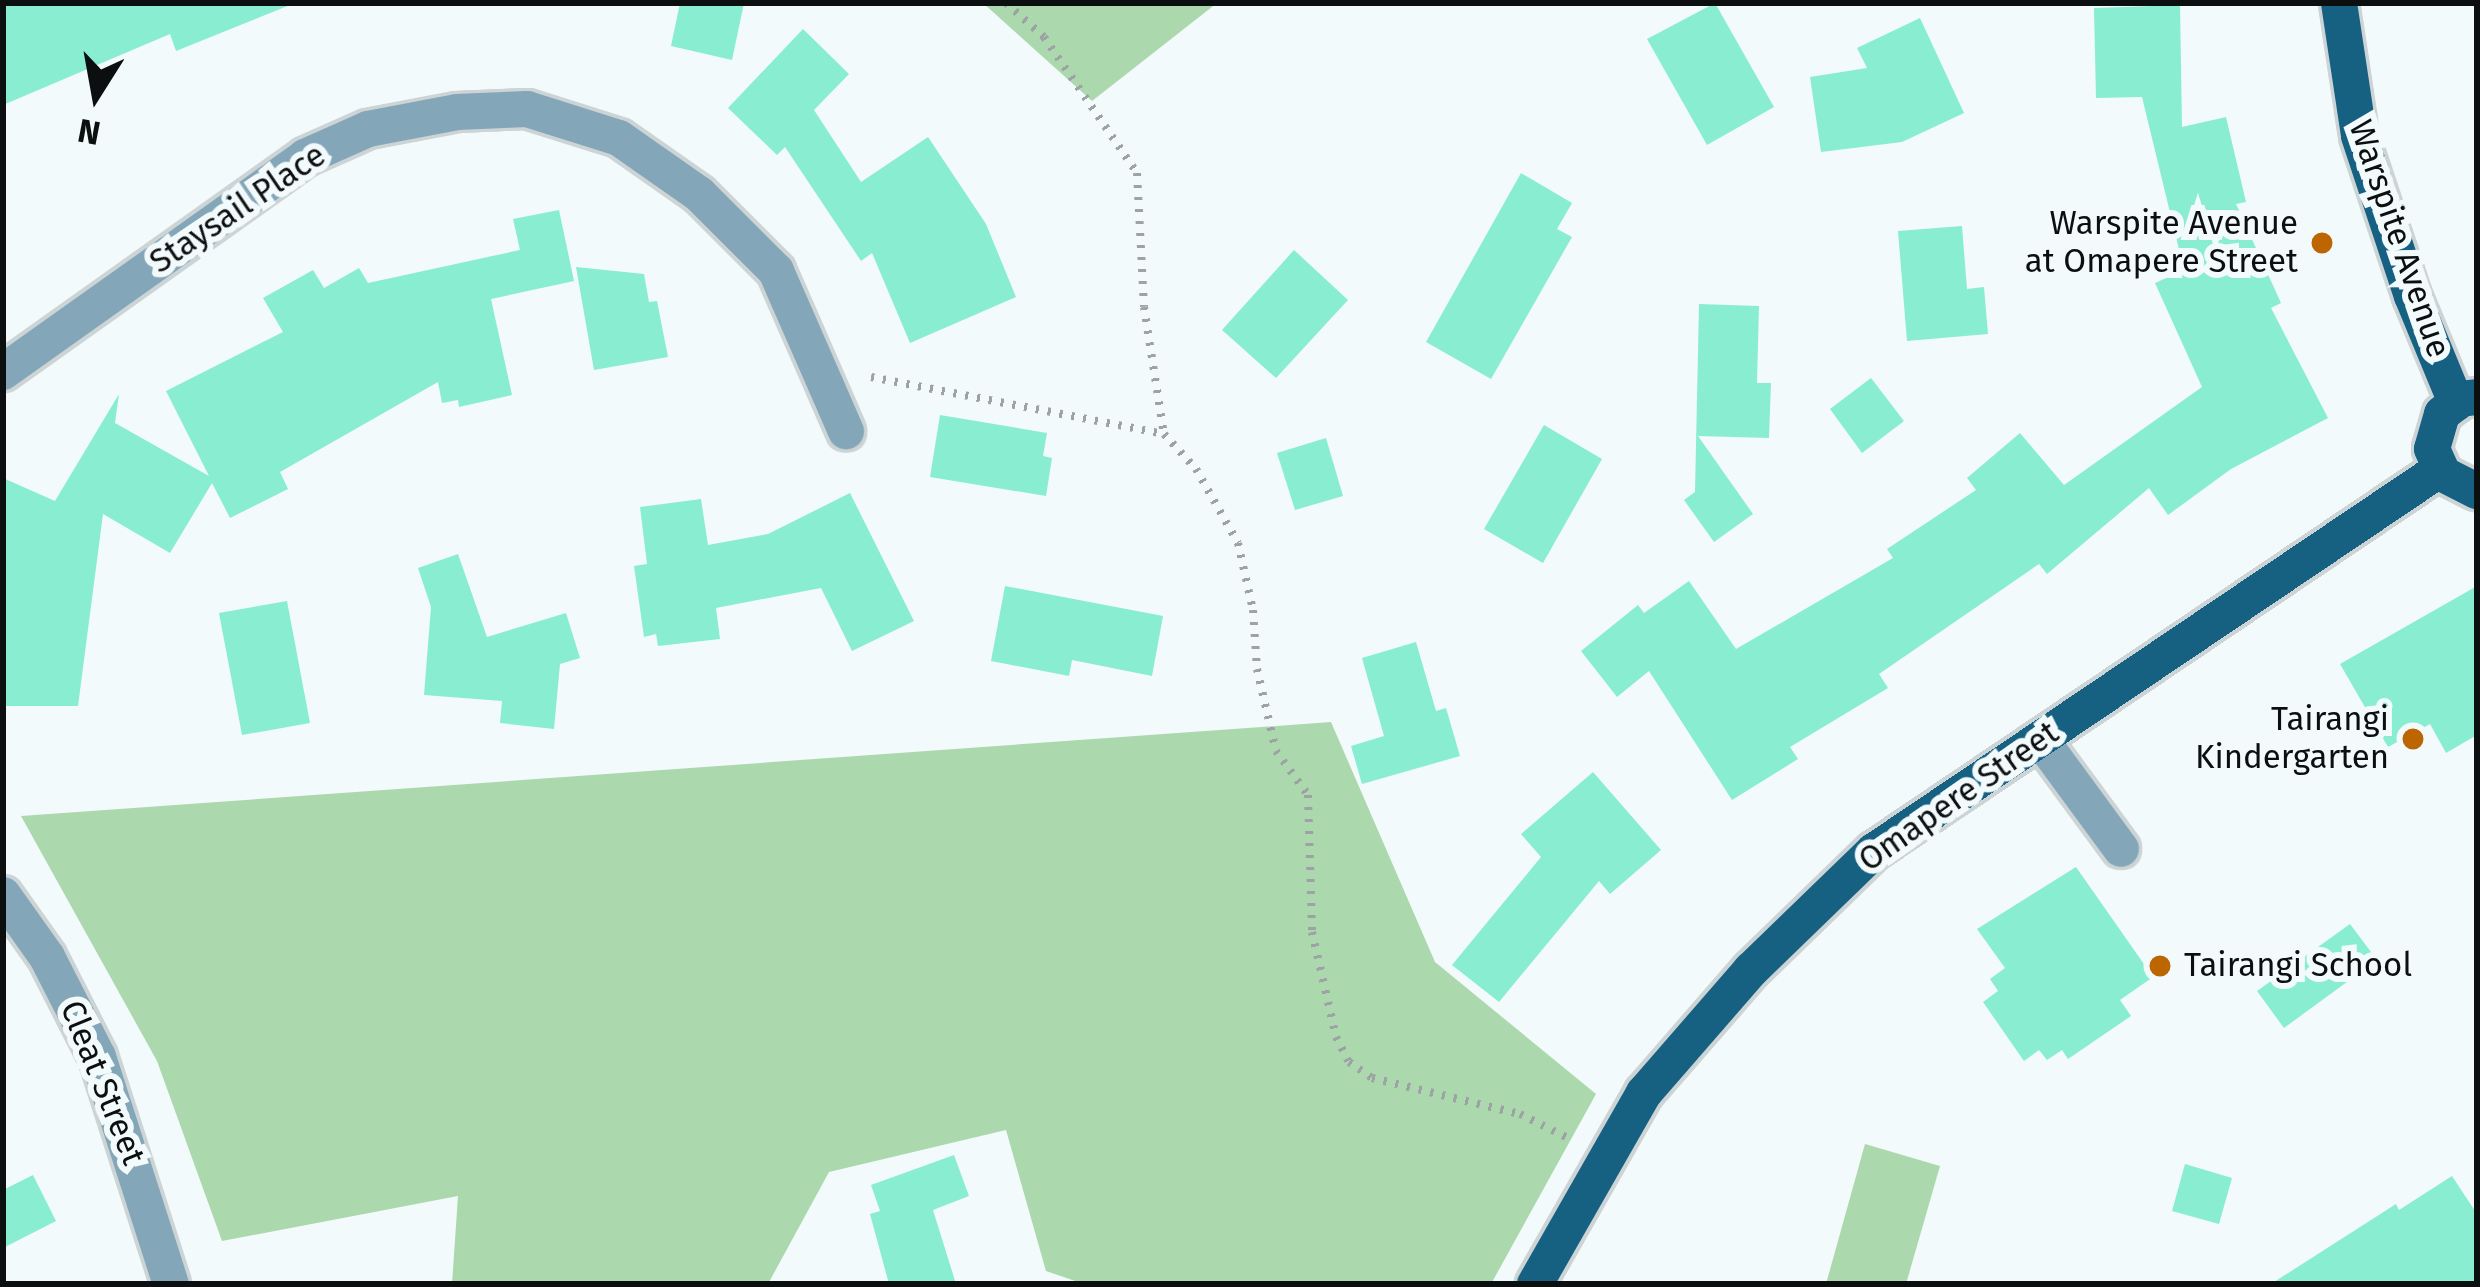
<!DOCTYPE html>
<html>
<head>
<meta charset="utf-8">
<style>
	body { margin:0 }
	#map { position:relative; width:2480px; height:1287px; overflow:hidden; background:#f2fafb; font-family:"Fira Sans",sans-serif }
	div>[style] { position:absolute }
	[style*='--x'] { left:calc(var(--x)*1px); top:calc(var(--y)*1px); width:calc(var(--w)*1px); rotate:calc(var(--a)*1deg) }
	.green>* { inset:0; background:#acd8ad }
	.building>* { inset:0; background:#89edd2 }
	.path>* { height:8px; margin-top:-4px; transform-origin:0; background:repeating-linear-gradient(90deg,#9da3a4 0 3px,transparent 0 12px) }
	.roads { filter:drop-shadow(3px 0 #cdd4d5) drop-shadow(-3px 0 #cdd4d5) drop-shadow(0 3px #cdd4d5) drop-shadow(0 -3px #cdd4d5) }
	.minor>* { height:36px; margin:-18px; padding:0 18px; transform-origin:18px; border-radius:18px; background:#84a6b9 }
	.major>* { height:36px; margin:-18px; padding:0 18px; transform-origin:18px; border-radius:18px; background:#166082 }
	.dots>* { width:33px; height:33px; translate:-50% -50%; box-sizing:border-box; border:6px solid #f2fafb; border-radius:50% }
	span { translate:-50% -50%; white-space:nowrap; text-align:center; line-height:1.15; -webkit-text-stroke:12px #f2fafb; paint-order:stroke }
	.street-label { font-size:33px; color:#0c0f0f }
	.poi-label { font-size:33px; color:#0c0f0f }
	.right { translate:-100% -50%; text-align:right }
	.left { translate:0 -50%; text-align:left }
	.frame { position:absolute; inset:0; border:6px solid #0c0f0f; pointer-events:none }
	.north { position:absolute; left:36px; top:36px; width:120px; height:120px; -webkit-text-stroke:9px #f2fafb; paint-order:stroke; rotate:191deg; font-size:33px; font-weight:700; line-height:48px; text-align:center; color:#0c0f0f }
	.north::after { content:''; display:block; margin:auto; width:42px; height:54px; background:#0c0f0f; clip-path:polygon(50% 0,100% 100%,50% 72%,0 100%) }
</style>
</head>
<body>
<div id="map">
	<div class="green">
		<i style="clip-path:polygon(983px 3px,1217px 3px,1092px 101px)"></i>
		<i style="clip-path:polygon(1331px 722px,1435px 962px,1596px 1094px,1491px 1284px,1084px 1284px,1046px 1271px,1006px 1130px,829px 1172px,768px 1284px,452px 1284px,458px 1196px,222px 1241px,157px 1061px,21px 816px)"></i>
		<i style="clip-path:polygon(1865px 1144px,1940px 1166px,1906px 1284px,1826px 1284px)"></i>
	</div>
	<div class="building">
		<i style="clip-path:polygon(3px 3px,290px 3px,290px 5px,176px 51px,170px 34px,3px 105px)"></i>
		<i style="clip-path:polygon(680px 3px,744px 3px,732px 60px,671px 46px)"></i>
		<i style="clip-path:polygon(1715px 3px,1774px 107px,1707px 145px,1647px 39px)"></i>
		<i style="clip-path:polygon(2180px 5px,2182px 127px,2226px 117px,2246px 202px,2236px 204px,2281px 303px,2271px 308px,2328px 418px,2231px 469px,2168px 515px,2149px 488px,2047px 574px,2039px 564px,1879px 674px,1888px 688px,1790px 747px,1798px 759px,1732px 800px,1649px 671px,1617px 697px,1581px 651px,1638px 605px,1644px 613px,1689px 581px,1736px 649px,1893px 558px,1887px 549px,1976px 490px,1967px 478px,2020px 433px,2064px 485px,2202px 387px,2155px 283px,2184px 270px,2142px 97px,2096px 98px,2094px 8px)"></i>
		<i style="clip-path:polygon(1920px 18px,1964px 113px,1902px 142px,1821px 152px,1810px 77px,1867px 68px,1857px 48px)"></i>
		<i style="clip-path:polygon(803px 29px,849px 74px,814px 110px,861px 182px,928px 137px,986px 224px,1016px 297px,910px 343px,872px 253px,861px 261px,785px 147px,777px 155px,728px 108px)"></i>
		<i style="clip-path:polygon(1521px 173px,1572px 203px,1557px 229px,1572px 237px,1491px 379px,1426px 342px)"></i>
		<i style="clip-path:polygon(559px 210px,574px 281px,491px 299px,512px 395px,459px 407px,458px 400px,442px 403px,438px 382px,280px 472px,288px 489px,230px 518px,212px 483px,170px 553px,103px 514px,78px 706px,3px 706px,3px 478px,55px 501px,119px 394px,115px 423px,209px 476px,166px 391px,283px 332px,263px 298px,313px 270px,324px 288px,359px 268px,368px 283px,520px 250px,513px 219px)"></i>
		<i style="clip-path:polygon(1962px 226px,1967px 289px,1984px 287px,1988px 334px,1907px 341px,1898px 231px)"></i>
		<i style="clip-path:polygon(1294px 250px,1348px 300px,1276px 378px,1222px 330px)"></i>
		<i style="clip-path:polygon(576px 267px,644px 274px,649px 302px,657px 301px,668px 357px,594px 370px)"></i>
		<i style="clip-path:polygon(1699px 304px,1759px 306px,1757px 383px,1771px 383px,1769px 438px,1698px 436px,1753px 514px,1714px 542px,1684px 500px,1695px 492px)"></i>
		<i style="clip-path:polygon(1871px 378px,1904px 421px,1862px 453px,1830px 409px)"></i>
		<i style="clip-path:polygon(940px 415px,1047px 433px,1043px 456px,1052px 458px,1046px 496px,930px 477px)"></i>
		<i style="clip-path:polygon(1544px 425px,1602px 459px,1543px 563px,1484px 529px)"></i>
		<i style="clip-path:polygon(1326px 438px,1343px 496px,1295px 510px,1277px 453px)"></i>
		<i style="clip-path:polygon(850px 493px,914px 621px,852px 651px,821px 588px,716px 608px,720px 639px,658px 646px,656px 634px,644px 637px,634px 566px,647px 564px,640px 507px,701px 499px,708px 545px,768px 534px)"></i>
		<i style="clip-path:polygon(458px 554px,487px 637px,566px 613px,580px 658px,560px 664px,554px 729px,500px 723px,502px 701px,424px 695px,431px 607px,418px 568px)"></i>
		<i style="clip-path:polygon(1005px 586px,1163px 616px,1152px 676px,1072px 660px,1069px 676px,991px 661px)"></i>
		<i style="clip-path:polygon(2477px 586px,2477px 735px,2446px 753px,2430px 724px,2388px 747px,2340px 664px)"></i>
		<i style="clip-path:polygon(287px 601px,310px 723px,242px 735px,219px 613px)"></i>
		<i style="clip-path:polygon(1416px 642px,1436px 711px,1446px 708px,1460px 756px,1362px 784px,1351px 746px,1384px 736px,1362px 658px)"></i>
		<i style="clip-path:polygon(1593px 772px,1661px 850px,1610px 894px,1599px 881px,1499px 1002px,1452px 965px,1541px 857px,1521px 834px)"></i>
		<i style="clip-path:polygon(2076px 867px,2153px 977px,2120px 1000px,2131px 1016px,2068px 1059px,2062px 1050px,2047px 1060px,2039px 1050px,2024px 1061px,1983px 1002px,1998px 991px,1990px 979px,2005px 968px,1977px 929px)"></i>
		<i style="clip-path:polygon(2350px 924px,2377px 960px,2284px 1028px,2257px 991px)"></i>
		<i style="clip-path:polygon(954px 1155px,969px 1196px,933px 1210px,956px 1284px,889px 1284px,870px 1214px,880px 1211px,871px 1185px)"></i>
		<i style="clip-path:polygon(2185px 1164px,2232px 1178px,2219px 1224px,2172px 1211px)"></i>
		<i style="clip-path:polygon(33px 1175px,56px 1221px,3px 1248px,3px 1190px)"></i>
		<i style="clip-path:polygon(2452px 1176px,2477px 1214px,2477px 1284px,2271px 1284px,2396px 1204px,2399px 1210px)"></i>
	</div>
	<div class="path">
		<i style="--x:1006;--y:3;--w:51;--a:41.8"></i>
		<i style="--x:1044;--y:37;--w:165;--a:55.6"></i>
		<i style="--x:1137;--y:173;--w:134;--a:87"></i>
		<i style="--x:1144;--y:307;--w:129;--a:81.1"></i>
		<i style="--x:871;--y:377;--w:298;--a:11"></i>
		<i style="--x:1164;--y:434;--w:47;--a:47.6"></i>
		<i style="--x:1196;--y:469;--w:85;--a:60.4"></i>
		<i style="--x:1238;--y:543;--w:69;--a:77.4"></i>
		<i style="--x:1253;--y:610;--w:59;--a:86.1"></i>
		<i style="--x:1257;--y:669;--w:84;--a:77"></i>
		<i style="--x:1276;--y:751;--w:54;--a:54"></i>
		<i style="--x:1308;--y:795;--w:137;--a:88.3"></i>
		<i style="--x:1312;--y:932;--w:108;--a:77.1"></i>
		<i style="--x:1336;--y:1037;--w:28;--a:63"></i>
		<i style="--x:1349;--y:1062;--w:28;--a:35"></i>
		<i style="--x:1372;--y:1078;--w:152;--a:13.7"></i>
		<i style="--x:1520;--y:1114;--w:58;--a:26.6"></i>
	</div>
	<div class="roads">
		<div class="minor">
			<i style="--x:3;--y:372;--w:371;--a:-35.4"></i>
			<i style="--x:305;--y:157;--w:69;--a:-24"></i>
			<i style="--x:368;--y:129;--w:91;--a:-10.8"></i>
			<i style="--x:457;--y:112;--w:70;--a:-2.5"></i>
			<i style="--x:527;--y:109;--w:96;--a:17.5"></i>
			<i style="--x:619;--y:138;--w:98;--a:35"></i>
			<i style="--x:699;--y:194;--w:109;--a:45"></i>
			<i style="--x:776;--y:271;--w:175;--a:66.4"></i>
			<i style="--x:2041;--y:740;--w:135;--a:53.7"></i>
			<i style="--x:3;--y:895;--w:76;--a:54.6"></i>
			<i style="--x:47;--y:957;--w:112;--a:63"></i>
			<i style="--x:98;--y:1057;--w:238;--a:72.2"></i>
		</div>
		<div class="major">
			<i style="--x:2339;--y:3;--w:134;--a:81.4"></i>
			<i style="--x:2359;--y:136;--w:169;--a:71.7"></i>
			<i style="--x:2412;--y:296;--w:116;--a:67.6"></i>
			<i style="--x:2477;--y:397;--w:16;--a:173"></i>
			<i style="--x:2461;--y:399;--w:24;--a:142"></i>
			<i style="--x:2442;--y:414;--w:36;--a:106"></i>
			<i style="--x:2432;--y:449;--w:27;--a:66"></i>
			<i style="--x:2443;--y:474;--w:38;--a:27"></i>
			<i style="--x:1535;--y:1284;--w:220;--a:-60.3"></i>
			<i style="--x:1644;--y:1093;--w:163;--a:-49"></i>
			<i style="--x:1751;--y:970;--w:171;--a:-44.1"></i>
			<i style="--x:1874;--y:851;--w:681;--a:-33.99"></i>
		</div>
	</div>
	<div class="dots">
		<i style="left:2322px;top:243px;background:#bd6500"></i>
		<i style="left:2413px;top:739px;background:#bd6500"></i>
		<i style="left:2160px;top:966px;background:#bd6500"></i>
	</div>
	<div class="street-label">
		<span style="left:238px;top:209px;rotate:-34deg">Staysail Place</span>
		<span style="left:2399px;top:239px;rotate:71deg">Warspite Avenue</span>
		<span style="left:1959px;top:797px;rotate:-35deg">Omapere Street</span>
		<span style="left:102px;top:1083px;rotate:68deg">Cleat Street</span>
	</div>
	<div class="poi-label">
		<span class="right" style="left:2298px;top:243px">Warspite Avenue<br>at Omapere Street</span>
		<span class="right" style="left:2389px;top:739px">Tairangi<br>Kindergarten</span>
		<span class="left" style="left:2184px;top:966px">Tairangi School</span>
	</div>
	<div class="frame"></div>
	<div class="north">N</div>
</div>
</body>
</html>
